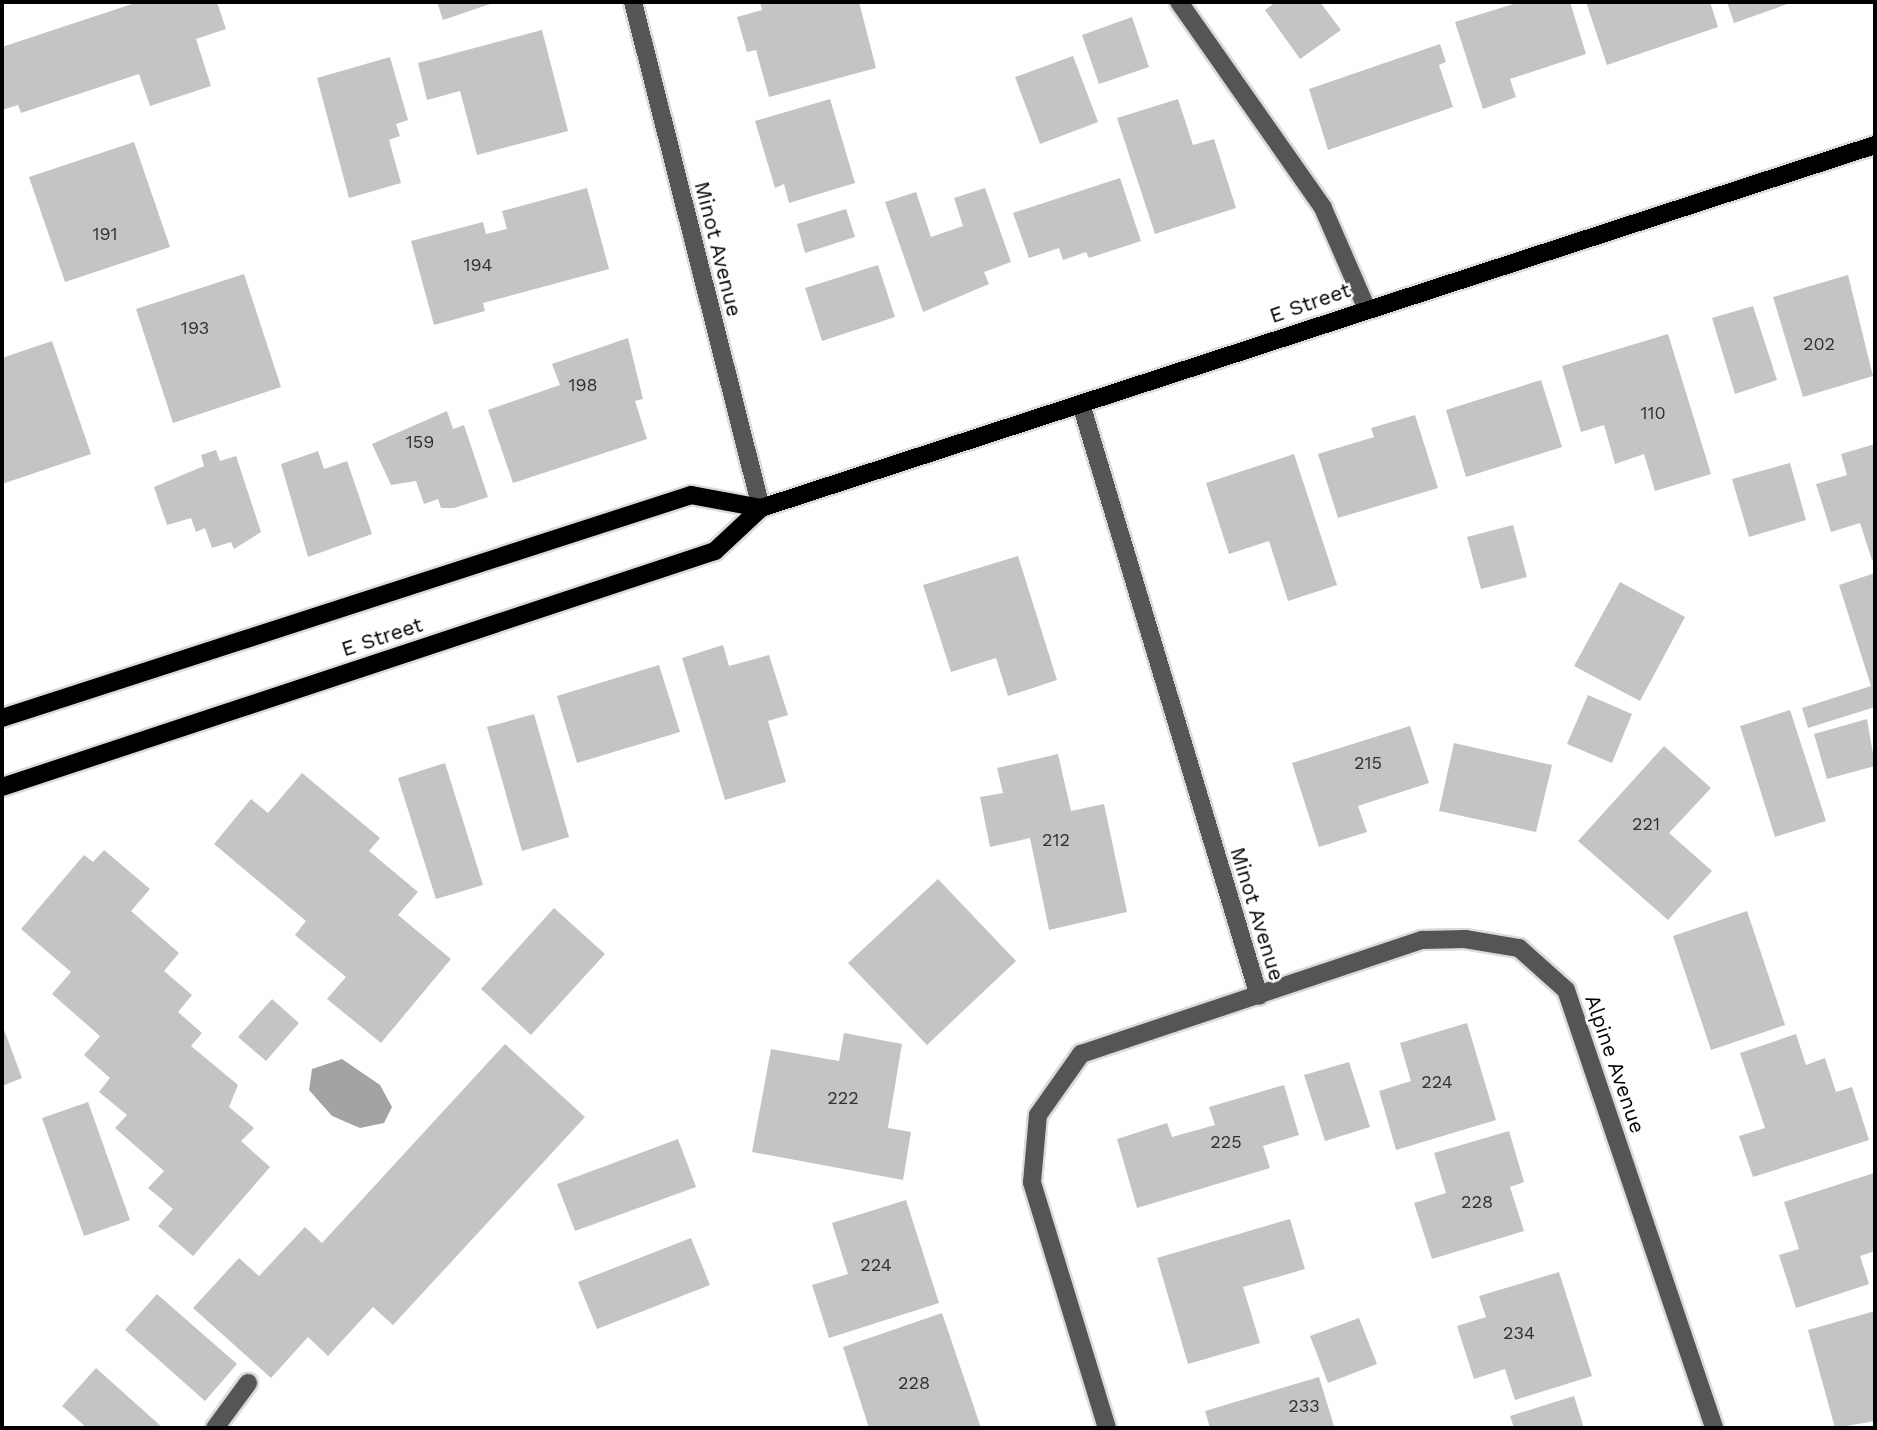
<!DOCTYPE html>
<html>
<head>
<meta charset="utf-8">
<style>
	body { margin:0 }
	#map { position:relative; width:1877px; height:1430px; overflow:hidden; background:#fff; font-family:"Work Sans",sans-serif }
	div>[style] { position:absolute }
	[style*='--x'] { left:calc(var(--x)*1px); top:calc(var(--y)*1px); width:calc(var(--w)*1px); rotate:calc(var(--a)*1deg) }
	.water>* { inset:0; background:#a3a3a3 }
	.building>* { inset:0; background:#c4c4c4 }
	.roads { filter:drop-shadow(2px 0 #dbdbdb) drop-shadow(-2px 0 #dbdbdb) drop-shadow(0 2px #dbdbdb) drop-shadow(0 -2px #dbdbdb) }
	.minor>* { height:18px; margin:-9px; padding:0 9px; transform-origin:9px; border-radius:9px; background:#555 }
	.major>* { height:18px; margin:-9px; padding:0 9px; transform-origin:9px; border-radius:9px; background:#000 }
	span { translate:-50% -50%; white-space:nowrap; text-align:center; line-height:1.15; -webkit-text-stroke:5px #fff; paint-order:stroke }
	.number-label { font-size:18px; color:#313131 }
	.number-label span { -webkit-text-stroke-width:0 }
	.street-label { font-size:21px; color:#000 }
	.frame { position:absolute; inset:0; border:4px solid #000; pointer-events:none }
</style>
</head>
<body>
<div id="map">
	<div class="water">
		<i style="clip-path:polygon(342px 1059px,380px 1085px,392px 1107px,384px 1123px,360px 1128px,332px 1116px,309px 1090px,312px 1069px)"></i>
	</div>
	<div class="building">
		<i style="clip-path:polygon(138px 2px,217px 2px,226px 29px,196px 39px,211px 86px,150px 106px,139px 74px,21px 113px,18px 105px,2px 110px,2px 47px)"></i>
		<i style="clip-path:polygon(437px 2px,496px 2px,443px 20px)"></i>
		<i style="clip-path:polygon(760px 2px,859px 2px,876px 68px,769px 97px,756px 50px,747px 52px,737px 17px,762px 10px)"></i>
		<i style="clip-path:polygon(1276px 2px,1320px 2px,1341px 30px,1300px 59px,1265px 10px)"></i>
		<i style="clip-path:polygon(1520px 2px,1570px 2px,1586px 54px,1510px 79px,1516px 97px,1483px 109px,1455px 22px)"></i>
		<i style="clip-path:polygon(1586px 2px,1710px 2px,1718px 27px,1607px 65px)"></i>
		<i style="clip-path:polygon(1727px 2px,1793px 2px,1734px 23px)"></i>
		<i style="clip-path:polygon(1132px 17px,1149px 67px,1099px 84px,1082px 35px)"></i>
		<i style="clip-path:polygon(542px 30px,568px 131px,477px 155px,460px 91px,427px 100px,418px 63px)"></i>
		<i style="clip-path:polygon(1440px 44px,1446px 62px,1439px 65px,1453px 107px,1328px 150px,1309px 89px)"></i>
		<i style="clip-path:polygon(1073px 56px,1098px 122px,1040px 144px,1015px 77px)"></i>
		<i style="clip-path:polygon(390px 57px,408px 120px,396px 124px,400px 136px,389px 140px,401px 183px,349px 198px,317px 78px)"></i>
		<i style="clip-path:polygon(830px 99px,855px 183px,789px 203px,784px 184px,775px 188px,755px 121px)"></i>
		<i style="clip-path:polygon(1178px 99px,1193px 145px,1214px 139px,1236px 208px,1155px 234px,1117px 118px)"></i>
		<i style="clip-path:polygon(134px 142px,170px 247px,65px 282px,29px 177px)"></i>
		<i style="clip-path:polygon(1120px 178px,1141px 241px,1089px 258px,1086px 252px,1063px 260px,1059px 248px,1029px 258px,1013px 213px)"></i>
		<i style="clip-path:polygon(587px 188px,609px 269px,483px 303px,485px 311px,434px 325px,411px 241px,483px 222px,486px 234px,507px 229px,502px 211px)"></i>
		<i style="clip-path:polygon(985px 188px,1011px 262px,984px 272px,989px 284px,923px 312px,885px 202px,916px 192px,931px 237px,963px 226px,954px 198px)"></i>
		<i style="clip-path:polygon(846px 209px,855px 237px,805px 253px,797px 224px)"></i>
		<i style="clip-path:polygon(878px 265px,895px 317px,822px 341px,805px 288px)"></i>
		<i style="clip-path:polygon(244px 274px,281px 387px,173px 423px,136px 309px)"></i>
		<i style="clip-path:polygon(1848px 275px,1873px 376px,1803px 397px,1773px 297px)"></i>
		<i style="clip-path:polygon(1753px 306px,1777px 380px,1735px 394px,1712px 318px)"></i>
		<i style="clip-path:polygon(1668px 334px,1711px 474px,1655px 491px,1644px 454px,1615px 464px,1604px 425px,1581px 432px,1562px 366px)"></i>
		<i style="clip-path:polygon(628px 338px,643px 399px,635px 401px,647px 439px,513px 483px,488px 410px,560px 385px,552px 364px)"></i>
		<i style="clip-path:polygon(52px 341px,91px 454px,2px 484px,2px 358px)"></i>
		<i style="clip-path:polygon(1541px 380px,1562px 447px,1466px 477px,1446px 410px)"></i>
		<i style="clip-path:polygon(447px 411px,453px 429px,464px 425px,488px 497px,454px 508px,441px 508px,438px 499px,424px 504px,416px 481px,391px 485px,372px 444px)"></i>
		<i style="clip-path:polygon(1415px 415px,1438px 488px,1338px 518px,1318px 454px,1374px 437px,1371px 428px)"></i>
		<i style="clip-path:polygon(1875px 444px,1875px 559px,1872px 560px,1860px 523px,1831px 532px,1816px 484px,1847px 475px,1841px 454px)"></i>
		<i style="clip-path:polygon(216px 450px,220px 461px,236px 456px,261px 532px,234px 549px,231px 542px,212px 548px,205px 528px,196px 532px,191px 518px,167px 525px,154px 487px,204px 466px,201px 455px)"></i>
		<i style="clip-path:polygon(318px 451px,324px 469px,347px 461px,372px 534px,308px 557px,281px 464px)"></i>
		<i style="clip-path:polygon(1294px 454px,1337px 585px,1288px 601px,1269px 541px,1229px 554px,1206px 483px)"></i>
		<i style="clip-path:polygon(1790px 463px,1806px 520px,1749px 537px,1732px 479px)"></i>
		<i style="clip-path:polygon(1513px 525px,1527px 577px,1481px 589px,1467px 537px)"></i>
		<i style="clip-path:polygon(1018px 556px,1057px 680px,1008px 696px,996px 658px,951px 672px,923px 585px)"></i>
		<i style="clip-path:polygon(1875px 573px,1875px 707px,1808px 728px,1802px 708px,1871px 686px,1839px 585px)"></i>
		<i style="clip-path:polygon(1620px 582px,1685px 617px,1640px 701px,1574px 666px)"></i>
		<i style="clip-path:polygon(723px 645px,729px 666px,769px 655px,788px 715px,768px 721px,786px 782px,725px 800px,682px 658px)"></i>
		<i style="clip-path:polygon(659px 665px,680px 732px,577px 763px,557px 696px)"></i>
		<i style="clip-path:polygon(1588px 695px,1632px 714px,1612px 763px,1567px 744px)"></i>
		<i style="clip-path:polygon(1790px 710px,1826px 821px,1775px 837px,1740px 726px)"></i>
		<i style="clip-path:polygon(534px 714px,569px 837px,522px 851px,487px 727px)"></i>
		<i style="clip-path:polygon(1867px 719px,1875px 766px,1827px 779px,1814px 734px)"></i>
		<i style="clip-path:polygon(1410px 726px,1429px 783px,1358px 806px,1367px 832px,1319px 847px,1292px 763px)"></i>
		<i style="clip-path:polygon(1454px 743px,1552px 765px,1536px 832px,1439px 811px)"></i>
		<i style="clip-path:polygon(1664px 746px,1711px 788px,1669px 833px,1712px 871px,1668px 920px,1578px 841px)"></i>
		<i style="clip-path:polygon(1058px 754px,1071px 811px,1104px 804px,1127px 912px,1049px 930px,1030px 838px,990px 847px,980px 797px,1003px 793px,997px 768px)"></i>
		<i style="clip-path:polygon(445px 763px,483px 885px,436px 899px,398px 778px)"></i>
		<i style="clip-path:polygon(302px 773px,380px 838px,369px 851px,418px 892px,398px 915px,451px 959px,381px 1043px,327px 999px,346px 977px,295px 935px,306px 921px,214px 844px,251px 799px,268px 813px)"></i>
		<i style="clip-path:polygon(104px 850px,150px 889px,131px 911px,179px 953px,164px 971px,192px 995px,178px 1012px,202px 1033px,191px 1046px,238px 1085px,229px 1107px,254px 1128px,241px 1141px,270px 1167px,193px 1256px,158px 1226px,173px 1209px,148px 1188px,164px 1171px,115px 1128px,127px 1115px,99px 1092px,110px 1078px,84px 1055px,100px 1036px,52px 994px,71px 972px,21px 929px,84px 855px,93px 862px)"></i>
		<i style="clip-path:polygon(938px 879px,1016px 961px,927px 1045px,848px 963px)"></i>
		<i style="clip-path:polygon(554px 908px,605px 954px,531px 1035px,481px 989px)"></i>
		<i style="clip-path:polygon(1747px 911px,1785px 1025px,1711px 1050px,1673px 936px)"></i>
		<i style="clip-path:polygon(272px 999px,299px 1023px,266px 1061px,238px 1037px)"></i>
		<i style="clip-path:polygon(1467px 1023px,1496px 1120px,1396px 1150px,1379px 1091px,1411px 1081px,1400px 1043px)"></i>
		<i style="clip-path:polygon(2px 1024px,22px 1078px,2px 1086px)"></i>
		<i style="clip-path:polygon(844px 1033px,902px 1044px,888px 1128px,911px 1132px,903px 1180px,752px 1152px,771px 1049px,839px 1061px)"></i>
		<i style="clip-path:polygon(1796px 1034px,1806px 1065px,1825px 1058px,1836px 1092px,1852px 1087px,1869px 1140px,1753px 1177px,1739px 1136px,1765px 1128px,1740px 1053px)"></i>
		<i style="clip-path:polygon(505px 1044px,585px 1117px,393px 1325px,373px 1307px,328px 1356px,308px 1337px,271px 1378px,193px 1308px,239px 1258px,259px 1276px,305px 1227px,322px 1243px)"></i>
		<i style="clip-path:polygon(1349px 1062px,1370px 1127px,1325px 1141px,1304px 1075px)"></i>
		<i style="clip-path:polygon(1284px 1085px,1299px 1135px,1263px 1146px,1270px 1168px,1137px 1208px,1117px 1139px,1167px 1123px,1172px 1137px,1215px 1125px,1209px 1107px)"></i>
		<i style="clip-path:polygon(88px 1102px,130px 1220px,84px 1236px,42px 1118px)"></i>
		<i style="clip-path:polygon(1509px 1131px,1524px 1182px,1510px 1187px,1524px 1231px,1432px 1259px,1414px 1203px,1446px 1193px,1434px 1153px)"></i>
		<i style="clip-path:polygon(678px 1139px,696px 1187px,575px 1231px,557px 1184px)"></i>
		<i style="clip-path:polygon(1874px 1173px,1875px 1251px,1860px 1256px,1869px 1284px,1796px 1308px,1779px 1255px,1799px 1249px,1784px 1202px)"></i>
		<i style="clip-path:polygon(906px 1200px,939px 1303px,829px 1338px,812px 1285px,848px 1274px,832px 1223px)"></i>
		<i style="clip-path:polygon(1290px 1219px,1305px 1269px,1243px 1287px,1260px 1343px,1188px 1364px,1157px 1258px)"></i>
		<i style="clip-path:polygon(691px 1238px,710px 1285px,597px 1329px,578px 1282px)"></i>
		<i style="clip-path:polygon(1559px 1272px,1592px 1376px,1515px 1400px,1505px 1369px,1474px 1379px,1457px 1326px,1486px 1317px,1479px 1296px)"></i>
		<i style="clip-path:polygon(157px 1294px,237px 1364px,205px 1401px,125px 1330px)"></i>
		<i style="clip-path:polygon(1875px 1311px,1875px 1421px,1835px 1428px,1808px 1330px)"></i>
		<i style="clip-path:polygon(942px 1313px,981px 1428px,869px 1428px,843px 1347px)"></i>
		<i style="clip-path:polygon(1359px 1318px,1377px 1364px,1328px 1383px,1310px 1336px)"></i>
		<i style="clip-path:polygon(96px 1368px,163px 1428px,87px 1428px,62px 1406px)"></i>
		<i style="clip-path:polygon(1319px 1377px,1334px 1426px,1210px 1428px,1205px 1411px)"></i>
		<i style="clip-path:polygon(1574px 1396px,1584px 1428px,1514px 1428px,1510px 1416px)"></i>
	</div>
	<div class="roads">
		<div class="minor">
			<i style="--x:633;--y:2;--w:522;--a:75.8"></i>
			<i style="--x:1179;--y:2;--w:251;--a:55"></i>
			<i style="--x:1323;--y:208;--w:108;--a:66.5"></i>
			<i style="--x:1081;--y:404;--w:618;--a:73.27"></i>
			<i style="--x:215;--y:1428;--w:56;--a:-53.7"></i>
			<i style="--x:1107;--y:1428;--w:257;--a:-107"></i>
			<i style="--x:1032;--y:1182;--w:67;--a:-84.9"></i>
			<i style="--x:1038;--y:1115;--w:75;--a:-54.8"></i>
			<i style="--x:1081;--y:1054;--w:360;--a:-18.5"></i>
			<i style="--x:1422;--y:940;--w:43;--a:-1.3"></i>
			<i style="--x:1465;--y:939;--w:55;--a:9.5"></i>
			<i style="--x:1519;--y:948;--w:63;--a:41.8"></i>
			<i style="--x:1566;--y:990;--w:462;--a:71.3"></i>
		</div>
		<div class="major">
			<i style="--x:2;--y:718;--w:724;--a:-17.93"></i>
			<i style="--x:691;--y:495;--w:71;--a:10.5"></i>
			<i style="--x:761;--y:508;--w:1172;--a:-18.05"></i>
			<i style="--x:2;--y:787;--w:751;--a:-18.31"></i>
			<i style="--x:715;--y:551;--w:63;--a:-43.1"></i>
		</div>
	</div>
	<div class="number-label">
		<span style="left:105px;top:234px">191</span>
		<span style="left:478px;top:265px">194</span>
		<span style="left:195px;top:328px">193</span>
		<span style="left:1819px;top:344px">202</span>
		<span style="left:583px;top:385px">198</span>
		<span style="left:1653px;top:413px">110</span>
		<span style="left:420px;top:442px">159</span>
		<span style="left:1368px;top:763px">215</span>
		<span style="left:1646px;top:824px">221</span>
		<span style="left:1056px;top:840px">212</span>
		<span style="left:1437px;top:1082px">224</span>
		<span style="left:843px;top:1098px">222</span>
		<span style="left:1226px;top:1142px">225</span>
		<span style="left:1477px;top:1202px">228</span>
		<span style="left:876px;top:1265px">224</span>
		<span style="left:1519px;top:1333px">234</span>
		<span style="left:914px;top:1383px">228</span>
		<span style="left:1304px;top:1406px">233</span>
	</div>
	<div class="street-label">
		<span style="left:718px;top:249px;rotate:76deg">Minot Avenue</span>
		<span style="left:1310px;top:303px;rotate:-19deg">E Street</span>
		<span style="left:382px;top:637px;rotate:-18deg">E Street</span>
		<span style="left:1257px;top:914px;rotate:73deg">Minot Avenue</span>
		<span style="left:1615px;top:1064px;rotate:71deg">Alpine Avenue</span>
	</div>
	<div class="frame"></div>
</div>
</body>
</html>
